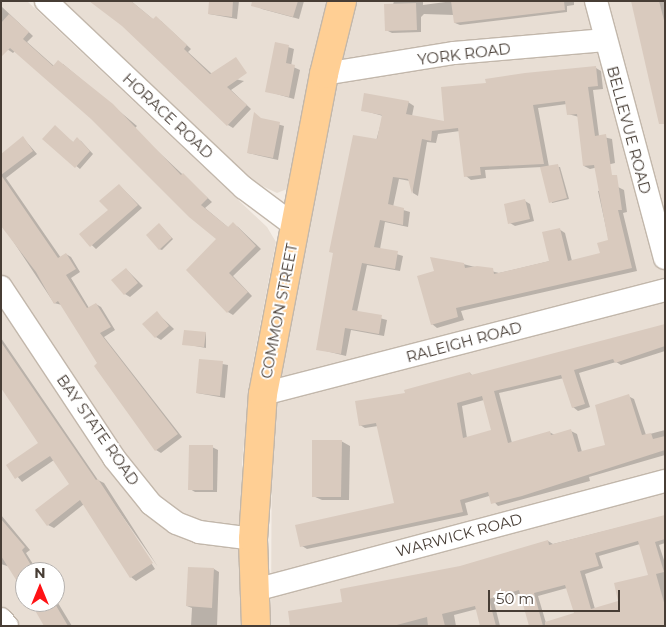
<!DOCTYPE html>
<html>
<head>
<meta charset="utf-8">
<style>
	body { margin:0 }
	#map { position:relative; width:666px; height:627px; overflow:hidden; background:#f4ede6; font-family:Montserrat,sans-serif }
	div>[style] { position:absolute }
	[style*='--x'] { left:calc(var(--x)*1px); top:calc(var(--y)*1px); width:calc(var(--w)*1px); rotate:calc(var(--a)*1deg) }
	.residential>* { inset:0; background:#e8ded4 }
	.shadow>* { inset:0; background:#0003 }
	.building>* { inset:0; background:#d9cabe }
	.roads { filter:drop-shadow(1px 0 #c2b7ab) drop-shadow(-1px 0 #c2b7ab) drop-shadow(0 1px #c2b7ab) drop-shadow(0 -1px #c2b7ab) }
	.minor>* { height:22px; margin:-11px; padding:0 11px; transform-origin:11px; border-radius:11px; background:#fff }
	.major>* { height:28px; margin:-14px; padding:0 14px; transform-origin:14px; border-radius:14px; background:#ffcf94 }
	span { translate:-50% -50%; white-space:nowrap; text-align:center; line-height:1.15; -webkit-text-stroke:4px #fff; paint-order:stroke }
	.street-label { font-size:15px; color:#473d35 }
	.frame { position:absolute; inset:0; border:2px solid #473d35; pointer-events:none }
	.north { position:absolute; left:15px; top:562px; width:50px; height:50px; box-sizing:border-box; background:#fff; border:1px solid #b5b1ae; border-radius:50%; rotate:0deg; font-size:14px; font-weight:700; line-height:20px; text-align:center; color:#473d35 }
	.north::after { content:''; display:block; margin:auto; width:18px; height:22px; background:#ff1215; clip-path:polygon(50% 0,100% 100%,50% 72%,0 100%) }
	.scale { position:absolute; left:488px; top:590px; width:132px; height:22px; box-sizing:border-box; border:2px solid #473d35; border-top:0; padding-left:6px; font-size:15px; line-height:18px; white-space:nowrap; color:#473d35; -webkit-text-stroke:4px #fff; paint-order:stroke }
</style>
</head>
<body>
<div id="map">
	<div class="residential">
		<i style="clip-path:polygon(evenodd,1px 1px,27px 1px,267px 227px,276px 242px,253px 363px,242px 462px,244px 626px,1px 626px,1px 1px,25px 572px,55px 572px,55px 602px,25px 602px,25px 572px)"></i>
		<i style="clip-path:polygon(59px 1px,328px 1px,287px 189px,277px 193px,250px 180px)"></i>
		<i style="clip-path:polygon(353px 1px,665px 1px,665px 626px,271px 626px,272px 412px)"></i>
	</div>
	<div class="shadow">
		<i style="clip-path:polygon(103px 1px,131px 1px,154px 20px,161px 21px,191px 49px,188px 52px,212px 74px,244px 81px,231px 90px,251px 109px,233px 128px,228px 125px,122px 25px)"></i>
		<i style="clip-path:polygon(210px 1px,239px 1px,237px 19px,209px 14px)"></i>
		<i style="clip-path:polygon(259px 1px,304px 1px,299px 19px,262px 9px,257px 6px)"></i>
		<i style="clip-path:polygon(394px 1px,423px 1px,423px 5px,453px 1px,574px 1px,574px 5px,567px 6px,567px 12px,460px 25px,455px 23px,454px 15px,424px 14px,421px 17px,421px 32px,392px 33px,386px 30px)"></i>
		<i style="clip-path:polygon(632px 1px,665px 1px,665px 119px)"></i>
		<i style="clip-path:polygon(1px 6px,33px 36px,27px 42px,54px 66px,63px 64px,137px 126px,134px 129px,212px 202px,205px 208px,229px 228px,233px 224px,238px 227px,261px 249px,233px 276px,252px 296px,233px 315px,228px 312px,218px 239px,92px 118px,15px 51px,13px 53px,1px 45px)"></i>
		<i style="clip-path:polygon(276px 43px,294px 49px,291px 66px,300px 70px,294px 99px,266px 91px)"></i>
		<i style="clip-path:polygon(596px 68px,601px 71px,603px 89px,593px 90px,599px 136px,612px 139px,615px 163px,590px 169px,584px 166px,579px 117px,568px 114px,567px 104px,538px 108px,549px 167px,560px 167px,569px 199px,552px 203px,542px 167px,485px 170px,486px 178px,471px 180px,466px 176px,460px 131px,438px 134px,436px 143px,427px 142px,418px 196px,413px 193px,410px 181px,399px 179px,393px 207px,410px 212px,408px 227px,385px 222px,380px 249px,403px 256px,400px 271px,367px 265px,357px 312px,387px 320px,384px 336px,351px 330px,346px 356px,318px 349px,383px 116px,362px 110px,408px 102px,414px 106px,412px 116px,446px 122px,487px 84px)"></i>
		<i style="clip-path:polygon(263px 120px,284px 126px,278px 160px,248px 153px)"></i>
		<i style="clip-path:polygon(55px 127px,74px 143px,77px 139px,81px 141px,93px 154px,80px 169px,43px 139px)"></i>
		<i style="clip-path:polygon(24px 139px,37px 154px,6px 178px,61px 258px,66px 254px,71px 257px,80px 272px,71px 278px,89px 308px,96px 304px,101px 307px,115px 330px,104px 337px,182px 437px,161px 453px,156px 450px,62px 305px,54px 303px,5px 229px,1px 218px,1px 156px)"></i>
		<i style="clip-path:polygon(119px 185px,142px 208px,96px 249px,81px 235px,109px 211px)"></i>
		<i style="clip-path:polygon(618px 187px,624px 190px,627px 212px,623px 213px,637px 271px,461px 311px,464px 320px,437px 328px,432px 324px,463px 264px,499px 273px,550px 261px,559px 229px,565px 233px,572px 261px,601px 254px,609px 241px,598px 191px)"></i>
		<i style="clip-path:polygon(525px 201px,530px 204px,534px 221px,515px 226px,510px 223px)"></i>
		<i style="clip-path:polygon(161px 226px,173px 239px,162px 250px,159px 249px)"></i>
		<i style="clip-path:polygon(126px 269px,143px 286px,130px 297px,125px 294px)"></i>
		<i style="clip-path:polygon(157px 313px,174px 329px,161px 340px,156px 337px)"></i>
		<i style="clip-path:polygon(evenodd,665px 326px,665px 351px,621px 365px,616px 362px,579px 373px,590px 407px,578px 411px,573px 407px,564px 378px,499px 393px,512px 443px,549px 432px,555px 435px,571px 431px,577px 434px,582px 452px,606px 446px,628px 396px,634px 399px,646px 435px,665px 430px,665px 455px,589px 477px,590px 481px,498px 506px,489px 496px,465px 503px,468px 515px,307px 549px,302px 546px,395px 504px,378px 426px,365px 428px,360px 425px,407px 394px,470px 373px,473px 376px,665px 326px,484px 400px,492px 431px,467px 438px,462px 406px,484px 400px)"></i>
		<i style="clip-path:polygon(206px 333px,206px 348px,184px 344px)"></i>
		<i style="clip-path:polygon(1px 338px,98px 480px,104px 483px,158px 567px,99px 483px,155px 569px,136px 581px,131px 577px,84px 504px,54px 528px,48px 525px,71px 485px,54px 460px,22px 482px,8px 465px,40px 443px,1px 387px)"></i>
		<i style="clip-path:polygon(200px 360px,228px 365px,225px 398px,197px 393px)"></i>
		<i style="clip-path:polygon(341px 441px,350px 446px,349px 500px,322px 500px,313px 496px)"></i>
		<i style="clip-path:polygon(212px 447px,218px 450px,217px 492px,195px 492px,190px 489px)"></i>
		<i style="clip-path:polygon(1px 515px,30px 550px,26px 553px,38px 572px,25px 572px,25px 592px,10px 567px,1px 564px)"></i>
		<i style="clip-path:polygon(evenodd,665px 516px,665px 543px,659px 545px,665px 563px,665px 626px,530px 626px,522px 593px,494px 602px,500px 626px,481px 626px,477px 609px,454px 615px,456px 626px,291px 626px,343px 603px,460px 567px,548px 541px,553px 544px,665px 516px,640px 544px,649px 576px,619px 602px,595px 609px,585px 574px,603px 568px,599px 556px,640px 544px,665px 516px,567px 588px,575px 614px,546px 623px,538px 596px,567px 588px)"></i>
		<i style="clip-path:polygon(214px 569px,219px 572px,217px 626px,191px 626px,192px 608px,187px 606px)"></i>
		<i style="clip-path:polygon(55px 598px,72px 626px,45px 626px,31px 602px,55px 602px)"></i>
	</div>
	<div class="building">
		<i style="clip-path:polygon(89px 1px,131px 1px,153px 19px,156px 16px,187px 45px,184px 49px,210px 74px,236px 57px,247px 73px,227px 87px,247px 105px,227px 126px,122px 26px)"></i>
		<i style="clip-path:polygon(209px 1px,233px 1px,232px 17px,208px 14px)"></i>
		<i style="clip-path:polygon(252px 1px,298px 1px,293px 17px,251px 6px)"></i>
		<i style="clip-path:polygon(451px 1px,564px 1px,565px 10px,454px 23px)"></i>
		<i style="clip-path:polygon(631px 1px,659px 1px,665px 24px,665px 124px,659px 124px)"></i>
		<i style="clip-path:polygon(416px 3px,417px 30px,385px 31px,384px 4px)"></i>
		<i style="clip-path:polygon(9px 14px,29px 32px,23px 39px,53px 66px,58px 60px,113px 104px,181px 175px,183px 173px,208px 198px,201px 205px,228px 227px,233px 222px,256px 246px,229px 273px,248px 292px,227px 313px,186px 270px,216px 239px,189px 217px,91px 119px,10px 48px,1px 57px,1px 23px)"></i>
		<i style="clip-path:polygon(275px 42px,289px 45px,286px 63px,295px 65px,289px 97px,265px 92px)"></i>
		<i style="clip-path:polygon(596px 66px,598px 86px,588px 87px,595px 136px,606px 134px,612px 175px,617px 175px,622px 210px,618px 210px,632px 268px,456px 308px,458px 317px,431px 325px,417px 276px,434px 271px,430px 257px,464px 263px,465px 268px,477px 266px,493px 268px,494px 274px,549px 261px,542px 232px,560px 228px,568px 261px,600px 253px,597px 243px,608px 240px,594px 165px,583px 166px,577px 114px,567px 115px,565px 101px,533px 105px,544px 164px,480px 167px,481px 175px,464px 177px,458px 128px,432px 131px,431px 141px,422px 139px,412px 194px,408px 179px,393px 177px,388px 204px,404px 208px,403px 225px,380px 220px,374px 247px,398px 251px,395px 269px,362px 263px,352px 310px,382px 315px,379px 334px,345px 328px,341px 354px,316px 350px,333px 253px,329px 252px,353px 135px,377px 139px,382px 115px,361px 111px,364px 93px,409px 101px,406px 114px,444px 121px,441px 87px,486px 83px,485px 79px,525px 73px)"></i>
		<i style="clip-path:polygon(254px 112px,261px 118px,280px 122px,273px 158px,247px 153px)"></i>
		<i style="clip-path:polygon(55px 125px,73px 142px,77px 137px,90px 151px,75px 168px,42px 139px)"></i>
		<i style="clip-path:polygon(23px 136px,33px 151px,1px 175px,1px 154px)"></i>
		<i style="clip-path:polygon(558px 164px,567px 198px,549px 203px,540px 167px)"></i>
		<i style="clip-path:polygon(1px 175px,58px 258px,66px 253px,76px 269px,66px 275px,87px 308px,96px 303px,111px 327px,100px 333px,178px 434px,155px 451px,94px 366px,97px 363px,58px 301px,54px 304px,36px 272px,1px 226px)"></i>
		<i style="clip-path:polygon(119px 184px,138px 205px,90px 247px,79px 234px,108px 210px,99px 201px)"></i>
		<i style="clip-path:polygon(525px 199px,530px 219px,508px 224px,504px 204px)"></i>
		<i style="clip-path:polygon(159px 223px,172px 238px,159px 250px,146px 235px)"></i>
		<i style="clip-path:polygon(126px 268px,138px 283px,124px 295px,111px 280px)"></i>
		<i style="clip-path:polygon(157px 311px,169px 326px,155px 338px,142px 324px)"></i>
		<i style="clip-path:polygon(evenodd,665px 324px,665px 346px,615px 363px,613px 359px,574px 370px,585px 404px,572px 408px,561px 375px,494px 391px,508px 443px,550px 431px,551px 435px,571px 429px,578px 452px,605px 445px,595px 405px,629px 394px,642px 435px,651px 433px,653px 439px,665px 436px,665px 450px,522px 496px,491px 504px,488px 492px,460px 500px,463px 512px,300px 547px,295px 525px,394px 503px,376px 423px,359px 426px,355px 401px,405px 393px,404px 390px,470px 372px,471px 375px,665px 324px,482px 396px,491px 430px,463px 438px,457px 403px,482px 396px)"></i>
		<i style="clip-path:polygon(184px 330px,206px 332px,204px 347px,182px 345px)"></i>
		<i style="clip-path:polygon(1px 342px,96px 480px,98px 479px,153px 563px,130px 578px,80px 500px,47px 526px,35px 510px,69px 484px,50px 456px,15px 479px,6px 465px,38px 443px,1px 388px)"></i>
		<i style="clip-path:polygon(199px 359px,223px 361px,220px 396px,196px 393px)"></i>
		<i style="clip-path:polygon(312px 440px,342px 440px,341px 497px,312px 497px)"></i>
		<i style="clip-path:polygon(189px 445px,213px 445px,213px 490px,188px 490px)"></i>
		<i style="clip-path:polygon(evenodd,665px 515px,665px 539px,655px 542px,664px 572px,656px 574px,665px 606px,665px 626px,545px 626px,545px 622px,574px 613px,565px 585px,534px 593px,543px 626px,529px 626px,519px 590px,489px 599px,496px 626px,480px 626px,475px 606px,442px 614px,445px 626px,428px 626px,427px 617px,393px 626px,290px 626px,288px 611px,342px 602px,340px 589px,460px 566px,548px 540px,549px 545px,665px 515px,638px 541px,648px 575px,614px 583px,618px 601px,591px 609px,580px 571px,599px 566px,595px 553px,638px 541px)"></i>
		<i style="clip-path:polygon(1px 519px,25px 547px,22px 550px,35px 572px,25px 572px,25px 594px,1px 556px)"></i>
		<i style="clip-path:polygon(188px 567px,214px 568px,212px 608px,186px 606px)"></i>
		<i style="clip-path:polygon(54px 602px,68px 626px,44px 626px,36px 612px)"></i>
	</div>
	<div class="roads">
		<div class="minor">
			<i style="--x:46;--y:1;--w:272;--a:43.4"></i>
			<i style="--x:244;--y:188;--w:64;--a:36.7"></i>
			<i style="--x:596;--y:1;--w:266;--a:75"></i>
			<i style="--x:324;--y:74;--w:132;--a:-9.2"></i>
			<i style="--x:454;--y:53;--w:152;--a:-4.9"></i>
			<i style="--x:1;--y:287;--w:205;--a:56.5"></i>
			<i style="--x:114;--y:458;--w:59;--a:51.2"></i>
			<i style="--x:151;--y:504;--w:31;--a:37"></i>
			<i style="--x:176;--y:523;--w:25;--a:21"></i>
			<i style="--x:199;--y:532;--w:54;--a:7.4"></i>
			<i style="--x:263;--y:394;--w:415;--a:-14.5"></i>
			<i style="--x:255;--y:590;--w:424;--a:-14.9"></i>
			<i style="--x:1;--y:619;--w:9;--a:49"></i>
		</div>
		<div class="major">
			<i style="--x:256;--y:626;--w:87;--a:-92"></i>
			<i style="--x:253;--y:539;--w:145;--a:-86.1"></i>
			<i style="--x:263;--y:394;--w:326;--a:-79.2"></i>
			<i style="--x:324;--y:74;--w:75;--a:-76.1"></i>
		</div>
	</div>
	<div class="street-label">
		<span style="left:464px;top:54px;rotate:-7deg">YORK ROAD</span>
		<span style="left:168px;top:116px;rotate:43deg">HORACE ROAD</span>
		<span style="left:629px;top:130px;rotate:75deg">BELLEVUE ROAD</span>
		<span style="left:279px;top:311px;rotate:-79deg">COMMON STREET</span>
		<span style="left:464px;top:342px;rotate:-15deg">RALEIGH ROAD</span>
		<span style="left:98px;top:430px;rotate:55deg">BAY STATE ROAD</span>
		<span style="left:459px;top:535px;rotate:-15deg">WARWICK ROAD</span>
	</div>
	<div class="frame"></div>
	<div class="north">N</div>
	<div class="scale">50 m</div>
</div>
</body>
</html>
